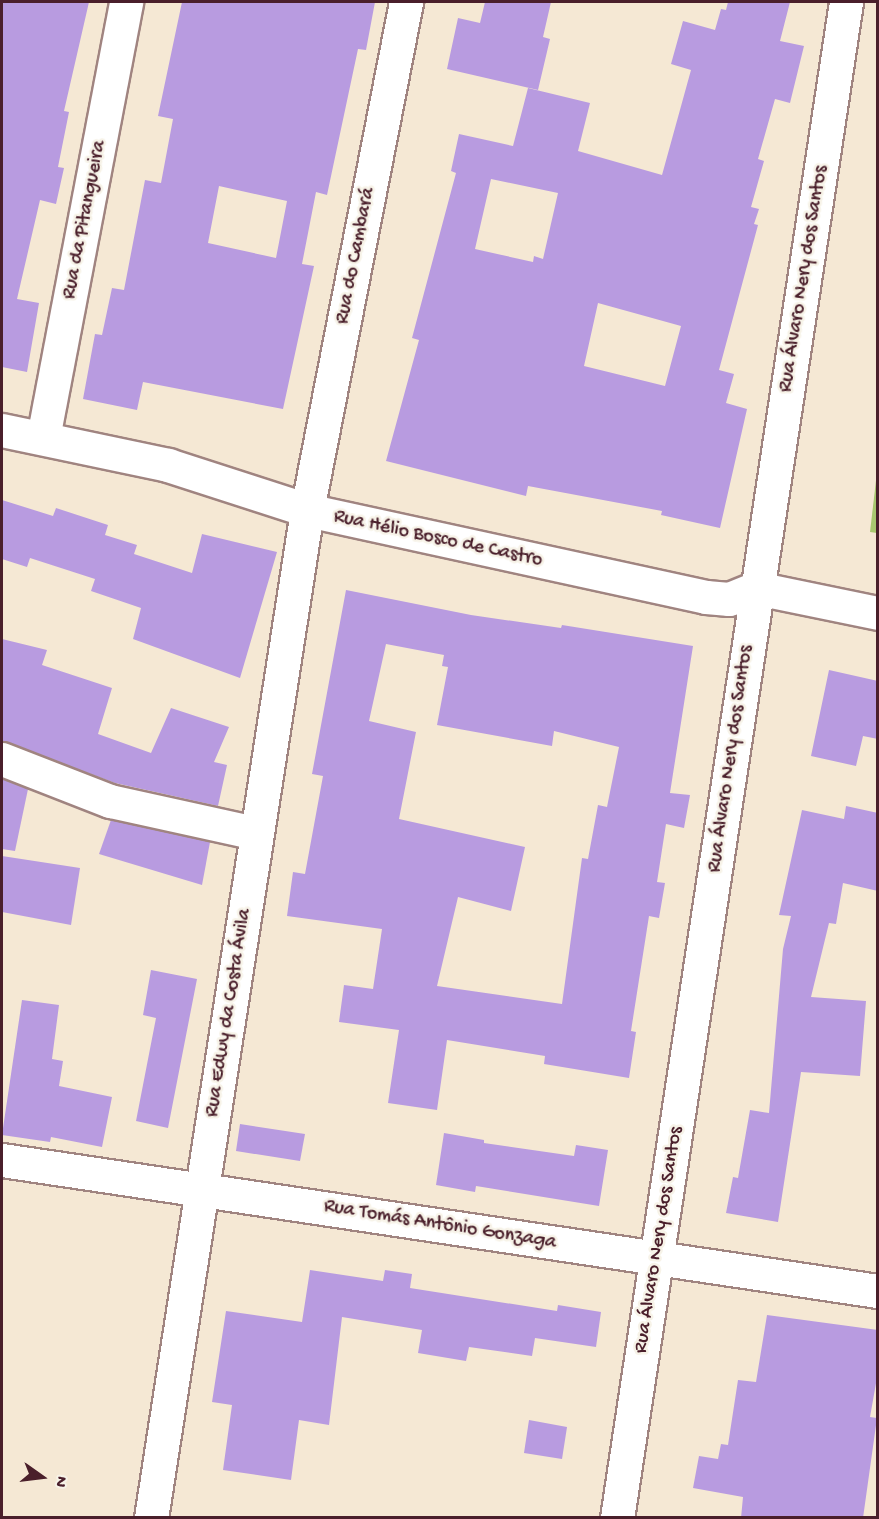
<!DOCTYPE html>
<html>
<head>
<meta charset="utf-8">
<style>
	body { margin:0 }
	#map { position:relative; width:879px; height:1519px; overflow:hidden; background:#f5e8d4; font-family:"Gochi Hand",sans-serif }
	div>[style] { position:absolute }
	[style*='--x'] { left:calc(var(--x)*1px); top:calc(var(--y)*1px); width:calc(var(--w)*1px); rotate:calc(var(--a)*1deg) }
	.green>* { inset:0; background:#a8c86f }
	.building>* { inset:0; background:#b89be0 }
	.roads { filter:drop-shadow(2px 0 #a08480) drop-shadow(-2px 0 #a08480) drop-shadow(0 2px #a08480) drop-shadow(0 -2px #a08480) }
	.street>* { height:33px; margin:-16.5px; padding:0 16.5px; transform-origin:16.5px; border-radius:16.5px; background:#fff }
	.secondary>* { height:33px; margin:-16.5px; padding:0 16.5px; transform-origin:16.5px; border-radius:16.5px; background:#fff }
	span { translate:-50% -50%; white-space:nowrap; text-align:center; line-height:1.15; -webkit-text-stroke:5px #f7f3e8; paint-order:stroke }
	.street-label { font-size:20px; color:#4a1f2b }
	.frame { position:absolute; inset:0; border:3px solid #4a1f2b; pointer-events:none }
	.north { position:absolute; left:12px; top:1447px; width:60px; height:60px; -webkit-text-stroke:4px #f7f3e8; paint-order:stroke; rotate:104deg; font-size:16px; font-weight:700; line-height:24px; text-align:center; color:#4a1f2b }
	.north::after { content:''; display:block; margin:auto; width:21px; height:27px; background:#4a1f2b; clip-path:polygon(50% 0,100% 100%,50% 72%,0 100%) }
</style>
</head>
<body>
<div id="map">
	<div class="green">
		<i style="clip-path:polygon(877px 472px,878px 533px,877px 533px,870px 532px)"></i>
	</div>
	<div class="building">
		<i style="clip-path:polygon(2px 2px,89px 2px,64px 111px,69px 112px,58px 167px,64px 168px,56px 204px,40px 200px,17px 299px,39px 303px,27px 372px,2px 367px)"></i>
		<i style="clip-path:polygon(evenodd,182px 2px,375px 2px,366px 50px,358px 49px,327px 195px,316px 192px,302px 264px,314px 266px,283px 409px,143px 382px,137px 410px,83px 399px,95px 334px,102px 335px,112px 288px,124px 290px,145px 180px,161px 183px,173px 119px,158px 116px,182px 2px,219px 186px,287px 201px,276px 258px,208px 243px,219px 186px)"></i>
		<i style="clip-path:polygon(485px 2px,551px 2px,543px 37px,550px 39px,538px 90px,447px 69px,458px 18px,480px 23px)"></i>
		<i style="clip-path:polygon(evenodd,728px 2px,790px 2px,780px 41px,804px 46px,790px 103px,775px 99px,758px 159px,764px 161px,751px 207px,759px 209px,754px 224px,758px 225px,719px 370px,734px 374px,726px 403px,747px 409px,720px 528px,661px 515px,662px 511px,528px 486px,526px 496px,386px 461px,419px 340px,412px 338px,456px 173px,451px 171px,459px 134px,513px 146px,528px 88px,590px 103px,578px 151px,662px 175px,691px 70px,671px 64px,683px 21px,715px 30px,721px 9px,726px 10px,728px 2px,491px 179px,558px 193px,543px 259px,534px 256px,533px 262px,475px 249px,491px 179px,728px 2px,598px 303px,681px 326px,665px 386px,584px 366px,598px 303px)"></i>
		<i style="clip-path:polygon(2px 500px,53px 516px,56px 508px,108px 525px,105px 535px,137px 545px,134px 554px,192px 573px,202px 534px,277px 552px,240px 678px,133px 639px,141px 608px,91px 591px,95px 579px,30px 558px,27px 567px,2px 559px)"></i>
		<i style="clip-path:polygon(evenodd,346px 590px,471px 615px,561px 628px,562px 625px,693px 646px,670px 793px,690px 795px,684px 828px,666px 824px,657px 882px,665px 883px,659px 918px,649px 916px,631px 1031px,636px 1032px,629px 1078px,544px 1064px,545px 1056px,447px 1040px,437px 1110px,388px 1103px,399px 1030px,339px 1022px,344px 985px,373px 989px,382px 929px,287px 916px,293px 872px,305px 874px,323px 776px,312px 774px,346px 590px,386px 644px,444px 655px,442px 666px,448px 667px,437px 725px,552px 746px,554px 731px,619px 747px,607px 807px,598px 805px,588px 859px,582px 858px,562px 1004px,437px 986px,458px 897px,511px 911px,525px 847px,399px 819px,416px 732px,369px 721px,386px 644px)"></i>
		<i style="clip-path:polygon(2px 639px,47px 650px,42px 665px,112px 688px,98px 734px,151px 753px,171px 708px,229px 727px,214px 762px,227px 765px,218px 806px,115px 783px,2px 741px)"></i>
		<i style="clip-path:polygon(829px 670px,878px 681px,878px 739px,863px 736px,856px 766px,811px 756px)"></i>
		<i style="clip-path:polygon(2px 779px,28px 789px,15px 851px,2px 849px)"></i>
		<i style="clip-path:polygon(846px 806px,878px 813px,878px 891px,843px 883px,836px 924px,829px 923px,811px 997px,866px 1001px,860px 1076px,801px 1072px,778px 1222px,726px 1213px,733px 1177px,738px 1178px,750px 1110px,769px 1113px,783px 949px,791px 916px,779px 915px,802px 810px,844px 819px)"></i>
		<i style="clip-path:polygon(111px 820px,210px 842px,202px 885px,99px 854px)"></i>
		<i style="clip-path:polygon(2px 856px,80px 868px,71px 925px,2px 912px)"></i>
		<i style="clip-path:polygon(151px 970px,197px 979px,168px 1128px,136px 1121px,156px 1018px,143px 1015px)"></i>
		<i style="clip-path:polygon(22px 1000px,59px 1005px,52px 1059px,63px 1061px,59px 1086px,112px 1097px,102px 1147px,51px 1137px,50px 1142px,2px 1135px)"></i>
		<i style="clip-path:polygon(240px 1124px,305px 1134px,300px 1161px,236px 1151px)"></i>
		<i style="clip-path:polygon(444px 1133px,484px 1140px,484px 1143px,574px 1156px,576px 1145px,608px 1150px,599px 1206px,476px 1186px,475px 1192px,436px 1185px)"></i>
		<i style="clip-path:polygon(310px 1270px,383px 1281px,385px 1270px,412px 1274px,410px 1288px,557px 1311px,558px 1305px,601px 1312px,596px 1347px,535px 1338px,532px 1356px,469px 1347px,466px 1361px,418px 1353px,422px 1330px,342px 1317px,329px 1425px,299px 1420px,291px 1480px,223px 1470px,232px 1405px,212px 1402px,226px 1311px,302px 1322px)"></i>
		<i style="clip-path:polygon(767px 1315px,878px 1330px,878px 1372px,870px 1417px,877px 1418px,863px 1518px,741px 1518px,743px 1497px,693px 1488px,699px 1456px,718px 1459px,721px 1444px,728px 1445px,738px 1380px,756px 1382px)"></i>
		<i style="clip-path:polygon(529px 1420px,567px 1427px,562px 1459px,524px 1453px)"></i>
	</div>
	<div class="roads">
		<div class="street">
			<i style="--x:2;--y:430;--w:170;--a:11.9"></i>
			<i style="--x:168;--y:465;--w:146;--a:17.9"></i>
			<i style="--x:307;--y:510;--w:408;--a:12.3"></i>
			<i style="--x:706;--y:597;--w:23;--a:5"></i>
			<i style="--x:729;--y:599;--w:29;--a:-22"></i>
			<i style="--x:756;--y:588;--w:125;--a:11.6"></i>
			<i style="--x:43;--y:438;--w:444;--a:-79.2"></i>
			<i style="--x:2;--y:759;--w:116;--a:21.3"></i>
			<i style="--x:110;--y:801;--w:149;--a:12.4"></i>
			<i style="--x:2;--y:1160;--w:886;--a:8.51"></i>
			<i style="--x:151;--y:1518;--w:1020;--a:-81.2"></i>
			<i style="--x:307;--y:510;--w:518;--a:-78.97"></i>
		</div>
		<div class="secondary">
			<i style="--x:617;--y:1518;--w:1533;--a:-81.41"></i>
		</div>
	</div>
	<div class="street-label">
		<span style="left:85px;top:220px;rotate:-79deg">Rua da Pitangueira</span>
		<span style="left:356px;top:256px;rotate:-79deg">Rua do Cambará</span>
		<span style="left:804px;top:279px;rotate:-81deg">Rua Álvaro Nery dos Santos</span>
		<span style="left:438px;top:539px;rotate:12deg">Rua Hélio Bosco de Castro</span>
		<span style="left:731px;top:759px;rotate:-82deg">Rua Álvaro Nery dos Santos</span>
		<span style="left:229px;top:1013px;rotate:-81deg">Rua Edwy da Costa Ávila</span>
		<span style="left:440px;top:1225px;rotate:9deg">Rua Tomás Antônio Gonzaga</span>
		<span style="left:659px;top:1240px;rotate:-81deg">Rua Álvaro Nery dos Santos</span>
	</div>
	<div class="frame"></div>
	<div class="north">N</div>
</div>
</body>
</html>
